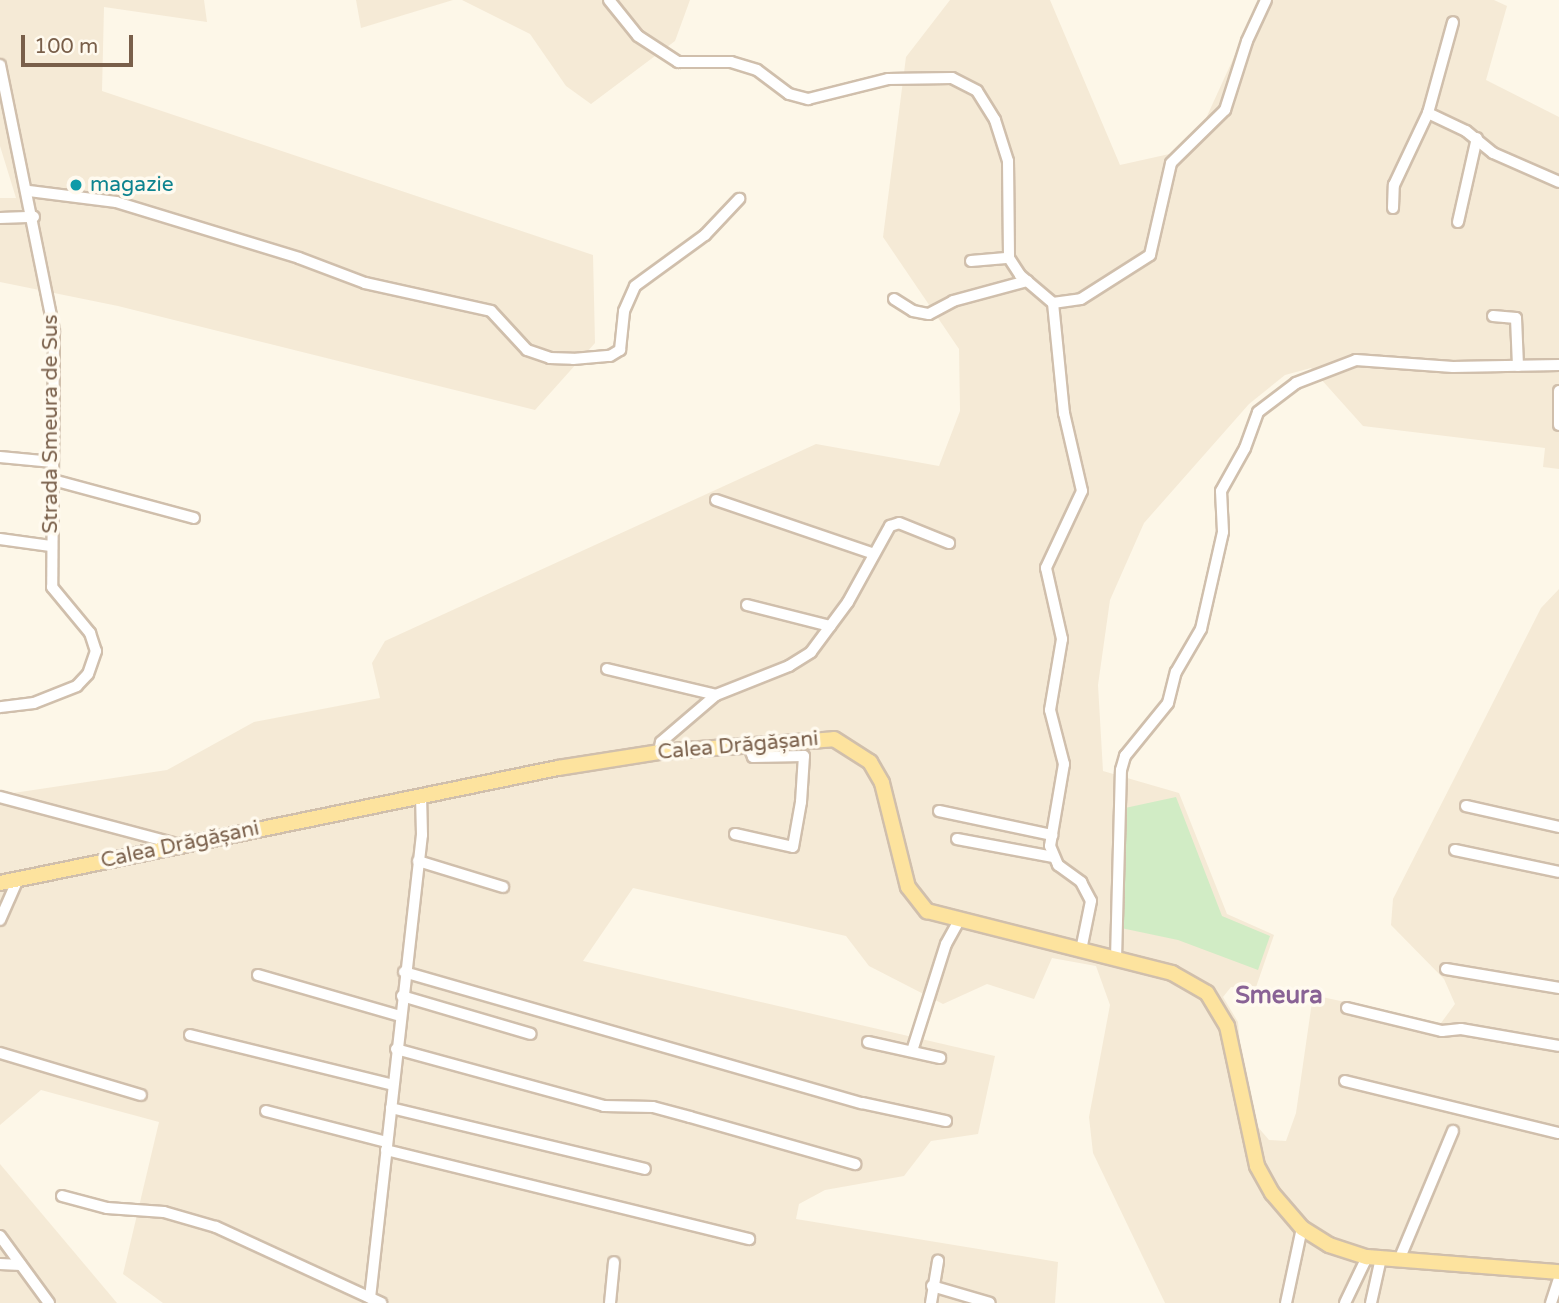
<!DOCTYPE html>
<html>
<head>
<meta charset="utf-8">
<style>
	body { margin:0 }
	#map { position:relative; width:1559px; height:1303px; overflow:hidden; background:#fdf7e8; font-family:"Varela Round",sans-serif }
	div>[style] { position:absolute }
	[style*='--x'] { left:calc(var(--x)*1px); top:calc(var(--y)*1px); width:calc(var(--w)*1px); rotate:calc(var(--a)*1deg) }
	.residential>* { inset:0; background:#f5ead6 }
	.green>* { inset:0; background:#d1ecc5 }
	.roads { filter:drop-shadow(2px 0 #d0bfac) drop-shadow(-2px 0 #d0bfac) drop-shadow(0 2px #d0bfac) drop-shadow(0 -2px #d0bfac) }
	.minor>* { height:10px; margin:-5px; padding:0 5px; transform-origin:5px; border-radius:5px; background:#fff }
	.major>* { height:14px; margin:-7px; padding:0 7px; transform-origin:7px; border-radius:7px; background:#fde39e }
	.dots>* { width:19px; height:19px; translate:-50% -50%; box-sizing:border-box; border:4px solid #fffaef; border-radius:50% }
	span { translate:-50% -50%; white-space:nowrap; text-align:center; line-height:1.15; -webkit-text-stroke:7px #fffaef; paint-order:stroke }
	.culture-label { font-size:21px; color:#0d838f }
	.left { translate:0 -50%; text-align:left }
	.street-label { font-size:21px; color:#795f4a }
	.quarter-label { font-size:24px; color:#896295; font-weight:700 }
	.scale { position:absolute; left:21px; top:35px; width:112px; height:32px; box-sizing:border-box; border:4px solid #795f4a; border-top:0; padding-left:9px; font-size:21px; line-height:24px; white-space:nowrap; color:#795f4a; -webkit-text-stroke:5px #fffaef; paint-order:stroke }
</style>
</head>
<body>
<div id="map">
	<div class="residential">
		<i style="clip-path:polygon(0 0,204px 0,207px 22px,104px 7px,102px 91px,593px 255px,595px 343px,535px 410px,118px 306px,0 282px,0 198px,16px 198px,0 146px)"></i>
		<i style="clip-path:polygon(356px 0,453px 0,361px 28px)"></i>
		<i style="clip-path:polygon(462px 0,690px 0,675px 41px,591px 104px,566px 86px,530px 34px)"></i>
		<i style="clip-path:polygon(950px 0,1050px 0,1120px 165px,1192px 149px,1260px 0,1494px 0,1507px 6px,1486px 80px,1559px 117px,1559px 469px,1543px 467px,1545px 448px,1363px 426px,1311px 368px,1285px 375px,1249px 404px,1144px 523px,1110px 600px,1098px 685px,1103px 771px,1179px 793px,1227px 914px,1274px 935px,1255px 990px,1231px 987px,1223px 997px,1238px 1022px,1242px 1068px,1257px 1126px,1269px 1140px,1286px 1141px,1296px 1113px,1313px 995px,1441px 1023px,1455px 1004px,1444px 979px,1391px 925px,1393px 899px,1541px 608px,1559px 589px,1559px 1303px,1165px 1303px,1093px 1153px,1089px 1117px,1110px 1005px,1096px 966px,1052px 958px,1034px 999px,987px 984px,943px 1004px,869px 966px,846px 936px,633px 888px,583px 961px,995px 1056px,978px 1134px,931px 1141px,904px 1176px,825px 1190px,799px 1204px,796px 1219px,1058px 1262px,1055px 1303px,163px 1303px,123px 1274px,159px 1122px,41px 1090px,0 1125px,0 795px,167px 770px,254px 722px,380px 698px,372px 663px,385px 641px,816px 444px,939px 466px,960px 411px,959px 349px,883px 237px,906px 57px)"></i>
		<i style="clip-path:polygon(0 1164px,117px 1303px,0 1303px)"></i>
	</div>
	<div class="green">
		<i style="clip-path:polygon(1176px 797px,1222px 916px,1270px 936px,1258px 970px,1178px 940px,1121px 928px,1125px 808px)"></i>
	</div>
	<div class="roads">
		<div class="minor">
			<i style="--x:609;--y:0;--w:46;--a:51.1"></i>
			<i style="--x:638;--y:36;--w:48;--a:33"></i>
			<i style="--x:678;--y:62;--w:53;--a:0"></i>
			<i style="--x:731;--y:62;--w:27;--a:17"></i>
			<i style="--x:757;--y:70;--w:40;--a:37"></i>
			<i style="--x:789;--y:94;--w:20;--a:15"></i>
			<i style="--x:808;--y:99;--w:82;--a:-14"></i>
			<i style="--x:888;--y:79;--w:64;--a:-0.9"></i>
			<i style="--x:952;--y:78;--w:28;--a:27"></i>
			<i style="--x:977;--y:91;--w:34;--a:58"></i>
			<i style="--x:995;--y:120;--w:43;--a:72.4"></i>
			<i style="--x:1008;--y:161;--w:97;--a:89.4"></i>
			<i style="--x:1009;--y:258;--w:20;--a:57"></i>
			<i style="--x:1020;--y:275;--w:43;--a:40.3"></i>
			<i style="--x:1053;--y:303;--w:111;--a:84.3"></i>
			<i style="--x:1064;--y:413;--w:80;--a:77"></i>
			<i style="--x:1082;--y:491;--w:85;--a:115.1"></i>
			<i style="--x:1046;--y:568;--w:73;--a:77.3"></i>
			<i style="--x:1062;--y:639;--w:72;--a:99.6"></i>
			<i style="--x:1050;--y:710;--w:56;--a:75.5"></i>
			<i style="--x:1064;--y:764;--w:83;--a:99.7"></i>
			<i style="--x:1050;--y:846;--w:21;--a:67"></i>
			<i style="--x:1058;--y:865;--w:29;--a:36"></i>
			<i style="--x:1081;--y:882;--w:21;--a:62"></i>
			<i style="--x:1091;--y:901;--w:50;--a:101.5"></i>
			<i style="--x:0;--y:65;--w:271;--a:78.5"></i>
			<i style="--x:54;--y:331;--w:256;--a:90.4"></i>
			<i style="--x:52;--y:587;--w:60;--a:50.4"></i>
			<i style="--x:90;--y:633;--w:19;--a:72"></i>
			<i style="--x:96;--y:651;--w:24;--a:109"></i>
			<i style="--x:88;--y:674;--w:16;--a:133"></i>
			<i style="--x:77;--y:686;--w:46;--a:158.4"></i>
			<i style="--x:34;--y:703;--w:34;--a:173"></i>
			<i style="--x:1428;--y:113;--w:42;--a:25.3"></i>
			<i style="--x:1466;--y:131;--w:35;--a:39"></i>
			<i style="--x:1493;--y:153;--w:72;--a:23.7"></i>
			<i style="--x:29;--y:191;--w:88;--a:7.2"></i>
			<i style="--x:116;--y:202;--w:191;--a:17"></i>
			<i style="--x:299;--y:258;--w:71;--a:20.7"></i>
			<i style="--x:365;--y:283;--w:129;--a:12.5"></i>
			<i style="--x:491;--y:311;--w:53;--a:47.3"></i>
			<i style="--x:527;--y:350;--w:24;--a:19"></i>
			<i style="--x:550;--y:358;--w:23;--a:2"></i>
			<i style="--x:573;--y:359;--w:37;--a:-5"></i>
			<i style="--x:610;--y:356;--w:12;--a:-31"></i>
			<i style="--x:620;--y:350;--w:39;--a:-84"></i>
			<i style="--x:624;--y:311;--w:27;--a:-66"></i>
			<i style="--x:635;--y:286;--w:87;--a:-36.1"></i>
			<i style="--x:705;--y:235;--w:50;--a:-46.6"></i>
			<i style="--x:1393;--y:208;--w:23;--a:-88"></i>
			<i style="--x:1394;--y:185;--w:80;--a:-64.7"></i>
			<i style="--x:1428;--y:113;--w:94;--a:-74.6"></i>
			<i style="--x:0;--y:218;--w:34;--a:-2"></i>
			<i style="--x:1458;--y:222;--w:86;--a:-77.3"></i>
			<i style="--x:971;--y:261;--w:38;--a:-5"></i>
			<i style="--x:894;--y:299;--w:22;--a:32"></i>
			<i style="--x:913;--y:311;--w:16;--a:11"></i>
			<i style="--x:929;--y:314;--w:27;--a:-28"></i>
			<i style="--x:953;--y:301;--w:77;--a:-15.1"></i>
			<i style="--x:1053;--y:303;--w:28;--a:-8"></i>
			<i style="--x:1081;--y:299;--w:82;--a:-32.5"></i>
			<i style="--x:1150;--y:255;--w:94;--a:-77.1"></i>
			<i style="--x:1171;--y:163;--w:76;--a:-44.5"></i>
			<i style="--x:1225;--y:110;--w:72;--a:-72.3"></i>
			<i style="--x:1247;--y:41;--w:45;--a:-65.1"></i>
			<i style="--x:1493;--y:316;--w:23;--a:5"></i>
			<i style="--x:1516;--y:318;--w:48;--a:87.6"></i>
			<i style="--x:1559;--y:391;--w:34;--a:90"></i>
			<i style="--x:0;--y:457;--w:53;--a:5.4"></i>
			<i style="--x:53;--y:480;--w:146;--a:15.1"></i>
			<i style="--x:716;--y:500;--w:165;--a:18.8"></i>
			<i style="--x:0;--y:539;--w:51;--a:7.8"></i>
			<i style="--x:747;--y:605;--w:86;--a:14.2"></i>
			<i style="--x:607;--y:669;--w:112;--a:13.4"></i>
			<i style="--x:659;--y:752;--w:10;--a:-79"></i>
			<i style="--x:661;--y:742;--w:72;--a:-40.5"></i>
			<i style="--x:716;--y:695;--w:79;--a:-21.7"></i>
			<i style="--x:789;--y:666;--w:26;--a:-32"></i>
			<i style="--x:811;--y:652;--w:62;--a:-53.5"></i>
			<i style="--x:848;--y:602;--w:87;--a:-61.1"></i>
			<i style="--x:890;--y:526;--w:9;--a:-18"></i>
			<i style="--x:899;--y:523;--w:54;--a:21.8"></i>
			<i style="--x:0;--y:797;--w:186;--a:14.9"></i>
			<i style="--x:1466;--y:806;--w:95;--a:12.7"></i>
			<i style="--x:939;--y:811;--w:116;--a:12"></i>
			<i style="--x:735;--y:834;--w:59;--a:12.6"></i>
			<i style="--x:793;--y:847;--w:46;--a:-79.9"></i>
			<i style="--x:801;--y:802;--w:46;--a:-86.3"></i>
			<i style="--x:804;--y:756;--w:51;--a:178.9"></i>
			<i style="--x:753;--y:757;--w:14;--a:-111"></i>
			<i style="--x:957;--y:839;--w:98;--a:10.6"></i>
			<i style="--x:1455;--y:850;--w:106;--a:11.9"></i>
			<i style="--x:418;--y:861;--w:89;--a:17"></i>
			<i style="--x:0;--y:920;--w:45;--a:-66.3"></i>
			<i style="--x:1116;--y:959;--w:189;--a:-88.5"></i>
			<i style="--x:1121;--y:770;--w:15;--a:-74"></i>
			<i style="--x:1125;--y:756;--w:68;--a:-50.9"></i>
			<i style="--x:1168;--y:703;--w:32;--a:-76"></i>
			<i style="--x:1176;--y:672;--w:50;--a:-59.8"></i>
			<i style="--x:1201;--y:629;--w:99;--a:-77.2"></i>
			<i style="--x:1223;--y:532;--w:41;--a:-92.8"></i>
			<i style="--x:1221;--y:491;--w:49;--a:-60.8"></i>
			<i style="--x:1245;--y:448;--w:38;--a:-70"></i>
			<i style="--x:1258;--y:412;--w:48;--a:-37.3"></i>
			<i style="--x:1296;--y:383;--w:64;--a:-21"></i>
			<i style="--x:1356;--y:360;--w:97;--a:4.1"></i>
			<i style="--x:1453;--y:367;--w:106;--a:-1.1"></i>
			<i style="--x:1446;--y:969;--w:115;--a:9.5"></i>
			<i style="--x:404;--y:972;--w:476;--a:16"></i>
			<i style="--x:862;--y:1103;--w:86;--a:12.1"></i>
			<i style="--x:258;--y:975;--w:148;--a:16.1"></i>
			<i style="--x:402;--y:996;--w:134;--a:16.4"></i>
			<i style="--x:1347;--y:1008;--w:98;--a:13.6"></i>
			<i style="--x:1442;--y:1031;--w:19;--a:-6"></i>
			<i style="--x:1461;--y:1029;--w:99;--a:9.8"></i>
			<i style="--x:190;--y:1035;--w:209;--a:13.8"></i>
			<i style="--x:868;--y:1042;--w:74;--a:12.5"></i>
			<i style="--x:396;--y:1049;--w:216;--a:15.3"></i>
			<i style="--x:604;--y:1106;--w:49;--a:1.2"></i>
			<i style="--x:653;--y:1107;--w:38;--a:15"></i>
			<i style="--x:690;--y:1117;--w:172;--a:15.9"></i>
			<i style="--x:912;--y:1051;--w:112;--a:-72.4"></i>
			<i style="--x:946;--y:944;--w:26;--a:-61"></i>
			<i style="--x:0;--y:1053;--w:147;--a:16.6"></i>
			<i style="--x:1345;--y:1081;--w:220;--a:13.7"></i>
			<i style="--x:391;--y:1108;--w:261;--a:13.5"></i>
			<i style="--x:266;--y:1111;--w:125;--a:14.4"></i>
			<i style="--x:386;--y:1150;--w:374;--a:13.8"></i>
			<i style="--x:62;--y:1196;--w:47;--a:14.9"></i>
			<i style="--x:107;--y:1208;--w:57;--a:4"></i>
			<i style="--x:164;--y:1212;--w:54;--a:16.1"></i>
			<i style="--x:216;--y:1227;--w:182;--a:24.7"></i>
			<i style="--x:0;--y:1236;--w:83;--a:53.8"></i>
			<i style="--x:1399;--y:1260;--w:140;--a:-67.3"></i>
			<i style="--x:0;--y:1264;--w:21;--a:3"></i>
			<i style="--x:932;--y:1286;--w:60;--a:16.3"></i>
			<i style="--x:370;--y:1298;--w:466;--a:-83.6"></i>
			<i style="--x:422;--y:835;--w:40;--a:-91.4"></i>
			<i style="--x:610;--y:1303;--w:41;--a:-84.4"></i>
			<i style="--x:931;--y:1303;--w:43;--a:-80.5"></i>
			<i style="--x:1286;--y:1303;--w:77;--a:-78"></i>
			<i style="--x:1345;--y:1303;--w:51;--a:-64.4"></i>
			<i style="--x:1371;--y:1303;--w:46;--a:-77.5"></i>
			<i style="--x:1551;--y:1303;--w:25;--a:-72"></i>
		</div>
		<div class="major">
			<i style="--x:0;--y:883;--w:570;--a:-11.65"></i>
			<i style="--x:558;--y:768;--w:102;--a:-9"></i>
			<i style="--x:659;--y:752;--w:175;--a:-4.2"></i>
			<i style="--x:834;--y:739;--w:43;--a:32.6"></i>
			<i style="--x:870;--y:762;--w:24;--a:60"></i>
			<i style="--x:882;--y:783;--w:107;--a:76"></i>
			<i style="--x:908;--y:887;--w:31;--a:52"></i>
			<i style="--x:927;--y:911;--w:253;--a:14.2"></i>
			<i style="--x:1172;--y:973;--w:40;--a:29.7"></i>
			<i style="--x:1207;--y:993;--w:39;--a:59"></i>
			<i style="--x:1227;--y:1026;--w:143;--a:77.9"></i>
			<i style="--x:1257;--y:1166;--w:31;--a:61"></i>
			<i style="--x:1272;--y:1193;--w:46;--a:49.4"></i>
			<i style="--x:1302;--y:1228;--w:32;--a:32"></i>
			<i style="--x:1329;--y:1245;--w:40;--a:18"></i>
			<i style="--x:1367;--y:1257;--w:193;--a:4.5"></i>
		</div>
	</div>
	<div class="dots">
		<i style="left:76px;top:185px;background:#0f9aa8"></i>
	</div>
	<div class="culture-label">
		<span class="left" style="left:90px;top:185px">magazie</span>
	</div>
	<div class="street-label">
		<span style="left:51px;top:424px;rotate:-90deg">Strada Smeura de Sus</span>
		<span style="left:738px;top:746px;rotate:-5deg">Calea Drăgășani</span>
		<span style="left:180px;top:845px;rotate:-12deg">Calea Drăgășani</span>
	</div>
	<div class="quarter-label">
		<span style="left:1279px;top:996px">Smeura</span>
	</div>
	<div class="scale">100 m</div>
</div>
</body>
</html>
